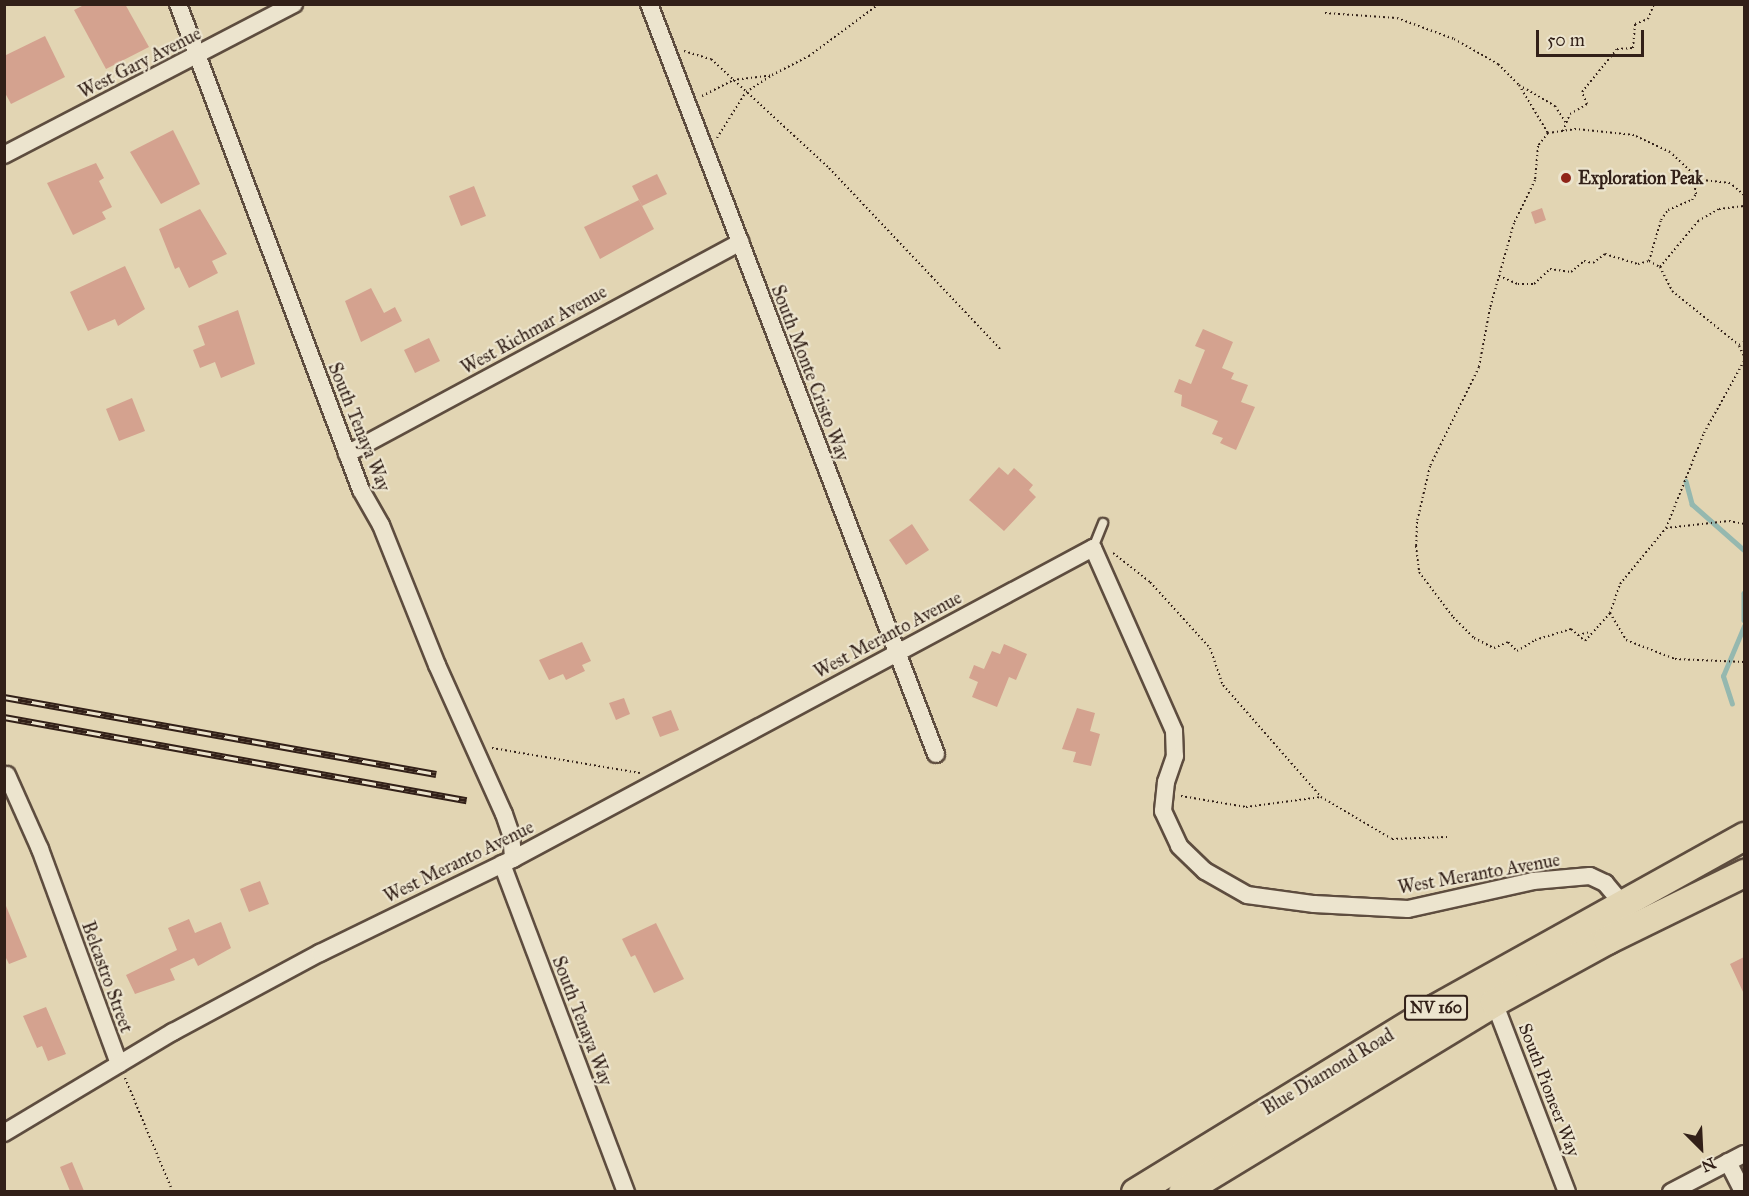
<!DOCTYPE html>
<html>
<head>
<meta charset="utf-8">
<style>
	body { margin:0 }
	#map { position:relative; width:1749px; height:1196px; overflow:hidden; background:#e2d5b3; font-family:"IM FELL Great Primer",serif }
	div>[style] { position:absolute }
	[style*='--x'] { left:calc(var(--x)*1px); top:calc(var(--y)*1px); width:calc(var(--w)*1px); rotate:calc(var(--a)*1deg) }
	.stream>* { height:4.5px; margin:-2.25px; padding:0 2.25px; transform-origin:2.25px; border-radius:2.25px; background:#95b8af }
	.building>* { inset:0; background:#d4a28f }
	.path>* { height:2px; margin-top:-1px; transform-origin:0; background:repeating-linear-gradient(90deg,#322018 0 1.5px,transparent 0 4.5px) }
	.roads { filter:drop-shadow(2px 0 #5e4d3f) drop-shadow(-2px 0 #5e4d3f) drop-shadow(0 2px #5e4d3f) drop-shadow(0 -2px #5e4d3f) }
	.service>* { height:8px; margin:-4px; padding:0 4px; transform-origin:4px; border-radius:4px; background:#ece4ce }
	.minor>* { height:16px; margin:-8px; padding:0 8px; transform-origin:8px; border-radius:8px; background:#ece4ce }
	.trunk>* { height:27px; margin:-13.5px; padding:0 13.5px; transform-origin:13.5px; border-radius:13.5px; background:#e2d5b3 }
	.rail>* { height:7px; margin-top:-3.5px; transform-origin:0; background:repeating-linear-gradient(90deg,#ece4ce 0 14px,#322018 0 28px); box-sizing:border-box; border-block:2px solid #322018 }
	.dots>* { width:16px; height:16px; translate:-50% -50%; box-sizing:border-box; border:3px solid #ece4ce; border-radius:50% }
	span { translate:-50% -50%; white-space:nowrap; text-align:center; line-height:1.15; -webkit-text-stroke:4.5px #ece4ce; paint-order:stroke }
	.shield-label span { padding:2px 4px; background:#ece4ce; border:2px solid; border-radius:4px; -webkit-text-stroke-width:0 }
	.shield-label { font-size:16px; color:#322018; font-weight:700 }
	.street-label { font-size:18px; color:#322018 }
	.poi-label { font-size:18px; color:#322018; font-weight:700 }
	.left { translate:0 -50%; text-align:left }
	.frame { position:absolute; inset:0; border:6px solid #322018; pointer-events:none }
	.north { position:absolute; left:1671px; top:1118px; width:60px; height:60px; -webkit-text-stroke:4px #ece4ce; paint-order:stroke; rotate:156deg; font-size:16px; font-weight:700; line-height:24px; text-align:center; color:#322018 }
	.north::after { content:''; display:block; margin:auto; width:21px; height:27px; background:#322018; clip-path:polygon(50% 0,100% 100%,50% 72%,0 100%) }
	.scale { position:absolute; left:1536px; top:30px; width:108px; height:27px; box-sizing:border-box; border:3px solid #322018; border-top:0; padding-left:8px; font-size:18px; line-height:21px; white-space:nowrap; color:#322018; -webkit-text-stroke:4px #ece4ce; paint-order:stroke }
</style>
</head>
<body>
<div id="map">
	<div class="stream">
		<i style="--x:1686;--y:481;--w:24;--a:75"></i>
		<i style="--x:1692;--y:504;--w:69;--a:41.5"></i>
		<i style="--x:1744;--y:593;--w:27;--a:90"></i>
		<i style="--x:1732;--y:704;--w:29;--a:-108"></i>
		<i style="--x:1723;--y:676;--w:54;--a:-67.2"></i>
	</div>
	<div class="building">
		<i style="clip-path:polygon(86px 4px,125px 4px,149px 47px,106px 69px,74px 10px)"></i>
		<i style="clip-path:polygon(45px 36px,65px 77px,11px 104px,4px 91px,4px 56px)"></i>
		<i style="clip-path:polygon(173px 130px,200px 184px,161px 204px,130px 152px)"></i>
		<i style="clip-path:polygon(96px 163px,104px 178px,99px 181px,112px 207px,102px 212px,106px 219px,73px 235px,47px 183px)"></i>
		<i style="clip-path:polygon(657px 174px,667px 194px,642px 206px,632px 186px)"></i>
		<i style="clip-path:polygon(474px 186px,486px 216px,461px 226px,449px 196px)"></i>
		<i style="clip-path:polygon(639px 200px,654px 229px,600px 259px,584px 227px)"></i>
		<i style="clip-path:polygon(1542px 208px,1546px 220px,1535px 224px,1531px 212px)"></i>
		<i style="clip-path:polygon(200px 209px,227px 254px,212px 261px,218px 273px,189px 288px,179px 267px,175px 269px,159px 229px)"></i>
		<i style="clip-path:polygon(125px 266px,145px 309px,118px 326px,115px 319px,88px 331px,70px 292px)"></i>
		<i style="clip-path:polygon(371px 288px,384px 313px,395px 307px,402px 321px,361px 342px,345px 301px)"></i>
		<i style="clip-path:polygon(238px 310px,255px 364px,221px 378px,215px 362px,200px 368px,193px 350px,205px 345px,198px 326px)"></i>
		<i style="clip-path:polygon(1203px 329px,1233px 342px,1222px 368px,1234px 373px,1231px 379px,1248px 385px,1241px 402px,1255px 407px,1236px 450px,1220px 443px,1223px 438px,1212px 434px,1218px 421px,1181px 406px,1182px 395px,1174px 392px,1179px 379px,1191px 384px,1205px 350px,1195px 346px)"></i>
		<i style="clip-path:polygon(429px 338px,440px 361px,415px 373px,404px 350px)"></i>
		<i style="clip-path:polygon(132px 398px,145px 431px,119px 441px,106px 409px)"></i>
		<i style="clip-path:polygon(999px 467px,1008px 475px,1014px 468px,1033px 485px,1029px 490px,1036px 497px,1004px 531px,969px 500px)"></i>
		<i style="clip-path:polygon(912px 524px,929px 550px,906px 565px,889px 540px)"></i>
		<i style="clip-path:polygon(582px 642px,591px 661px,582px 665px,585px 671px,566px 680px,563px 674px,549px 680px,539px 660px)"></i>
		<i style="clip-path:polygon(1004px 644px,1027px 654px,1016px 680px,1009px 677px,997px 707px,972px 697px,978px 682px,969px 678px,974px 665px,984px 669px,992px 651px,1000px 654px)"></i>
		<i style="clip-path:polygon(624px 698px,630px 714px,616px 720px,609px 703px)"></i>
		<i style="clip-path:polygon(1077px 708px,1095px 713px,1090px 731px,1100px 734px,1091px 766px,1073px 762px,1076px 752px,1062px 749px)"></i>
		<i style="clip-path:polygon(671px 710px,679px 730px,660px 737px,652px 717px)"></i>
		<i style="clip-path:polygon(260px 881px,269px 904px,249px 912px,240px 889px)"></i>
		<i style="clip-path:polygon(4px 901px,27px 957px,9px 964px,4px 954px)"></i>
		<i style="clip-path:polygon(189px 919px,195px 933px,221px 922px,231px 948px,198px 966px,194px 958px,170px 969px,175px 980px,135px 994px,126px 975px,177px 950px,168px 928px)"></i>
		<i style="clip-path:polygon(656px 923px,684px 979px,654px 993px,635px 955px,631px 957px,622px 939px)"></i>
		<i style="clip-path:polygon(1744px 957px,1744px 994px,1730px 964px)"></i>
		<i style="clip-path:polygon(46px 1007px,66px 1054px,48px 1061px,42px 1046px,37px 1048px,23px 1016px)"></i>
		<i style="clip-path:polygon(72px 1162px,84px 1191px,70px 1191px,60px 1167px)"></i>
	</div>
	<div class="path">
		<i style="--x:1325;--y:13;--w:72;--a:4"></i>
		<i style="--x:1397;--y:18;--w:61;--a:20.2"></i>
		<i style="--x:1454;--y:39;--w:51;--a:29.6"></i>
		<i style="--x:1498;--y:64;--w:30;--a:45"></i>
		<i style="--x:1519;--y:85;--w:56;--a:58.9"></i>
		<i style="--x:684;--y:51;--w:28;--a:17"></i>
		<i style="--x:711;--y:59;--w:161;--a:42.7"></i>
		<i style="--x:829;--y:168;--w:249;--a:46.6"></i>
		<i style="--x:1519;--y:85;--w:42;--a:30.3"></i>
		<i style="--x:1555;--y:106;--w:20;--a:57"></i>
		<i style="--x:702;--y:96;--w:35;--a:-27"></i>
		<i style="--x:733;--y:80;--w:39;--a:-7"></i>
		<i style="--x:772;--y:75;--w:42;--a:-27.2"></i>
		<i style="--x:809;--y:56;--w:87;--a:-36.6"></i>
		<i style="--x:1563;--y:131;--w:18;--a:-68"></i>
		<i style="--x:1570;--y:114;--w:20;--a:-30"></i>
		<i style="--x:1587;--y:104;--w:13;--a:-113"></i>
		<i style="--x:1582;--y:92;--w:55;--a:-50.9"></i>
		<i style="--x:1617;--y:49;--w:16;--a:-4"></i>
		<i style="--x:1633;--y:48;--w:24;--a:-85"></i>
		<i style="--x:1635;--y:24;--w:14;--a:-21"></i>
		<i style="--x:1648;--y:19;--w:16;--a:-68"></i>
		<i style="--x:717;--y:138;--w:54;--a:-57.8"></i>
		<i style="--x:746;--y:92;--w:30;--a:-33"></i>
		<i style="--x:1744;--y:195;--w:18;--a:-139"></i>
		<i style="--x:1730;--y:183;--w:30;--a:-174"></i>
		<i style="--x:1700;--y:180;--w:41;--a:-137"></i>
		<i style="--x:1670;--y:152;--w:40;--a:-155"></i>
		<i style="--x:1634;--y:135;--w:58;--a:-174.1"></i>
		<i style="--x:1576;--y:129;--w:28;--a:172"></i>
		<i style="--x:1548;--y:133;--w:16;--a:128"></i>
		<i style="--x:1538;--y:146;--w:34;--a:95"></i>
		<i style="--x:1535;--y:180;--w:48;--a:116"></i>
		<i style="--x:1514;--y:223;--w:88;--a:105.8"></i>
		<i style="--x:1490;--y:308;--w:60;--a:100.6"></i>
		<i style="--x:1479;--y:367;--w:110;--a:116.3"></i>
		<i style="--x:1430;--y:466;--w:57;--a:103.1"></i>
		<i style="--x:1417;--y:522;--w:24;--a:92"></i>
		<i style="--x:1416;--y:546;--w:26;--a:83"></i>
		<i style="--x:1419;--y:572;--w:56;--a:52.9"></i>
		<i style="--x:1453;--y:617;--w:30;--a:45"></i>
		<i style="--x:1474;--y:638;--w:22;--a:27"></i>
		<i style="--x:1494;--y:648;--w:15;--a:-23"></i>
		<i style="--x:1508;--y:642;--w:13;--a:45"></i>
		<i style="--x:1517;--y:651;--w:21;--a:-31"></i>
		<i style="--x:1535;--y:640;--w:38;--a:-17"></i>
		<i style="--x:1571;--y:629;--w:18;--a:41"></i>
		<i style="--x:1585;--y:641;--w:38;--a:-48"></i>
		<i style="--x:1610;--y:613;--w:31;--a:59"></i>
		<i style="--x:1626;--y:640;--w:53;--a:21.2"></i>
		<i style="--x:1675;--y:659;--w:69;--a:2.5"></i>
		<i style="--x:1649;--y:261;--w:43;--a:-73.7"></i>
		<i style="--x:1661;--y:220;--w:12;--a:-55"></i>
		<i style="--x:1668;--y:210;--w:26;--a:-23"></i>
		<i style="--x:1692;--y:200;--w:7;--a:-56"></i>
		<i style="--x:1696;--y:194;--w:19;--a:-99"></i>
		<i style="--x:1660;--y:267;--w:27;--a:63"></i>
		<i style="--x:1672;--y:291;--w:86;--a:38.9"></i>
		<i style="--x:1739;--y:345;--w:6;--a:-31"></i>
		<i style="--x:1499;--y:276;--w:21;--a:23"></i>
		<i style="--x:1518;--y:284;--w:16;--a:0"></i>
		<i style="--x:1534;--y:284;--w:22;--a:-43"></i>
		<i style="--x:1550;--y:269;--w:21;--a:8"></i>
		<i style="--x:1571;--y:272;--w:17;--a:-40"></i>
		<i style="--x:1584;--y:261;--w:9;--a:13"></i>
		<i style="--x:1593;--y:263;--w:15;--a:-37"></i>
		<i style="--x:1605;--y:254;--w:34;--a:17"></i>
		<i style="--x:1638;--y:264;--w:11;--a:-15"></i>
		<i style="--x:1649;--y:261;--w:13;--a:29"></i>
		<i style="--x:1660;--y:267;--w:60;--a:-50.4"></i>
		<i style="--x:1698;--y:221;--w:24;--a:-30"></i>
		<i style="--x:1719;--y:209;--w:25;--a:-7"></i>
		<i style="--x:1739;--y:346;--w:11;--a:63"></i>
		<i style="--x:1666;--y:528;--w:102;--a:-68.2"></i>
		<i style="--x:1704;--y:433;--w:82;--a:-60.9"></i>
		<i style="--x:1113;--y:553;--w:47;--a:38.1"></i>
		<i style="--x:1150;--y:582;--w:89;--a:47.7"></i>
		<i style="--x:1210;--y:648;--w:39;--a:71"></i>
		<i style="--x:1223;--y:685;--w:149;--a:48.8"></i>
		<i style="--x:1321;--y:797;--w:82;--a:30.6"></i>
		<i style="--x:1392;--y:839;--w:55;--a:-2.1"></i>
		<i style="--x:1610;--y:613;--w:31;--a:-71"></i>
		<i style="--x:1620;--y:584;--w:72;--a:-50.6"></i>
		<i style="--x:1666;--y:528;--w:63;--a:-6.3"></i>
		<i style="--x:1729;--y:521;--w:15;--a:11"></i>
		<i style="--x:1578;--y:635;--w:12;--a:-14"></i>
		<i style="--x:492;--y:748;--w:150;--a:9.6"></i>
		<i style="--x:1181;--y:796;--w:66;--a:9.6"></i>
		<i style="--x:1246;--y:807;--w:76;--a:-7.6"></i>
		<i style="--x:125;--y:1078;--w:124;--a:67.2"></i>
	</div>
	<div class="roads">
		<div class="service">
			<i style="--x:1093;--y:548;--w:27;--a:-68"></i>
		</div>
		<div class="minor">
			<i style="--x:178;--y:4;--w:519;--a:69.37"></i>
			<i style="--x:361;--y:490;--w:40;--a:60.3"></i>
			<i style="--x:381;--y:525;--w:151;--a:68.2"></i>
			<i style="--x:437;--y:665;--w:163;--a:65.8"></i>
			<i style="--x:504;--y:814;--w:21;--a:71"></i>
			<i style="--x:511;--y:834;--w:25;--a:85"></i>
			<i style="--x:649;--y:4;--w:803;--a:69.06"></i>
			<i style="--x:4;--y:155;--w:327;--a:-27.5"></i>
			<i style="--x:347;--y:454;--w:447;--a:-28.3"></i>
			<i style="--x:7;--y:775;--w:81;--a:66"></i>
			<i style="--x:40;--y:849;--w:229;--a:69.8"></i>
			<i style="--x:502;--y:864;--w:351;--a:69.3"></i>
			<i style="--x:1494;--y:1002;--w:204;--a:69"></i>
			<i style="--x:4;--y:1133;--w:197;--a:-30.9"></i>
			<i style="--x:173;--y:1032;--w:167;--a:-28.3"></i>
			<i style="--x:320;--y:953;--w:215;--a:-26"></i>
			<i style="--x:513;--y:859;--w:658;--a:-28.2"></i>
			<i style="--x:1093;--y:548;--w:200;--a:66.1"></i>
			<i style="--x:1174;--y:731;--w:25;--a:88"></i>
			<i style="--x:1175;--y:756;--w:28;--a:109"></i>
			<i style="--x:1166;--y:782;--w:29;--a:96"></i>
			<i style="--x:1163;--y:811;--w:38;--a:65"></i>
			<i style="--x:1179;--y:846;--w:36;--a:44"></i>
			<i style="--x:1205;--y:871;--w:48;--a:29.7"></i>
			<i style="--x:1247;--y:895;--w:68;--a:7.7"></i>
			<i style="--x:1314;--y:904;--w:94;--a:3"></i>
			<i style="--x:1408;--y:909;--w:128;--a:-12.6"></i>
			<i style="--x:1533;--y:881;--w:57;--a:-5"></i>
			<i style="--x:1590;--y:876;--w:17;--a:25"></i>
			<i style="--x:1605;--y:883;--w:25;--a:50"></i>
			<i style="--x:1728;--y:1162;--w:34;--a:63"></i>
			<i style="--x:1671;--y:1192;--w:82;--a:-27.5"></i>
		</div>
		<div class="trunk">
			<i style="--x:1135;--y:1192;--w:352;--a:-31.5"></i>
			<i style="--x:1435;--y:1008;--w:354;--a:-29.1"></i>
			<i style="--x:1182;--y:1192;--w:365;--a:-31.3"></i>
			<i style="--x:1494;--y:1002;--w:129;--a:-28.8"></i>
			<i style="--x:1607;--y:940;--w:153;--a:-26.1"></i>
		</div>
	</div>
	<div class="rail">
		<i style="--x:4;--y:697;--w:439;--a:10.1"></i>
		<i style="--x:4;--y:717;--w:470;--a:10.2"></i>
	</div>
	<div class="dots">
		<i style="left:1566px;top:178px;background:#8f2418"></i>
	</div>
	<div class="shield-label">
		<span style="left:1436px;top:1008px">NV 160</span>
	</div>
	<div class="street-label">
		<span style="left:140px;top:63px;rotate:-27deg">West Gary Avenue</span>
		<span style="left:534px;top:330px;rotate:-29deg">West Richmar Avenue</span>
		<span style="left:810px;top:373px;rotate:69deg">South Monte Cristo Way</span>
		<span style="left:359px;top:427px;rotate:68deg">South Tenaya Way</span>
		<span style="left:888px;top:635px;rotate:-28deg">West Meranto Avenue</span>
		<span style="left:459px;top:862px;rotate:-26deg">West Meranto Avenue</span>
		<span style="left:1479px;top:874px;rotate:-10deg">West Meranto Avenue</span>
		<span style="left:107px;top:977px;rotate:70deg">Belcastro Street</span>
		<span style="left:582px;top:1021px;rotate:69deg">South Tenaya Way</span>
		<span style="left:1328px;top:1072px;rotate:-31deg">Blue Diamond Road</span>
		<span style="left:1549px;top:1090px;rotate:69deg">South Pioneer Way</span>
	</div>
	<div class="poi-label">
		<span class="left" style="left:1578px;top:178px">Exploration Peak</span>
	</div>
	<div class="frame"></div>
	<div class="north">N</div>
	<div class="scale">50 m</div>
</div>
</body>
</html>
